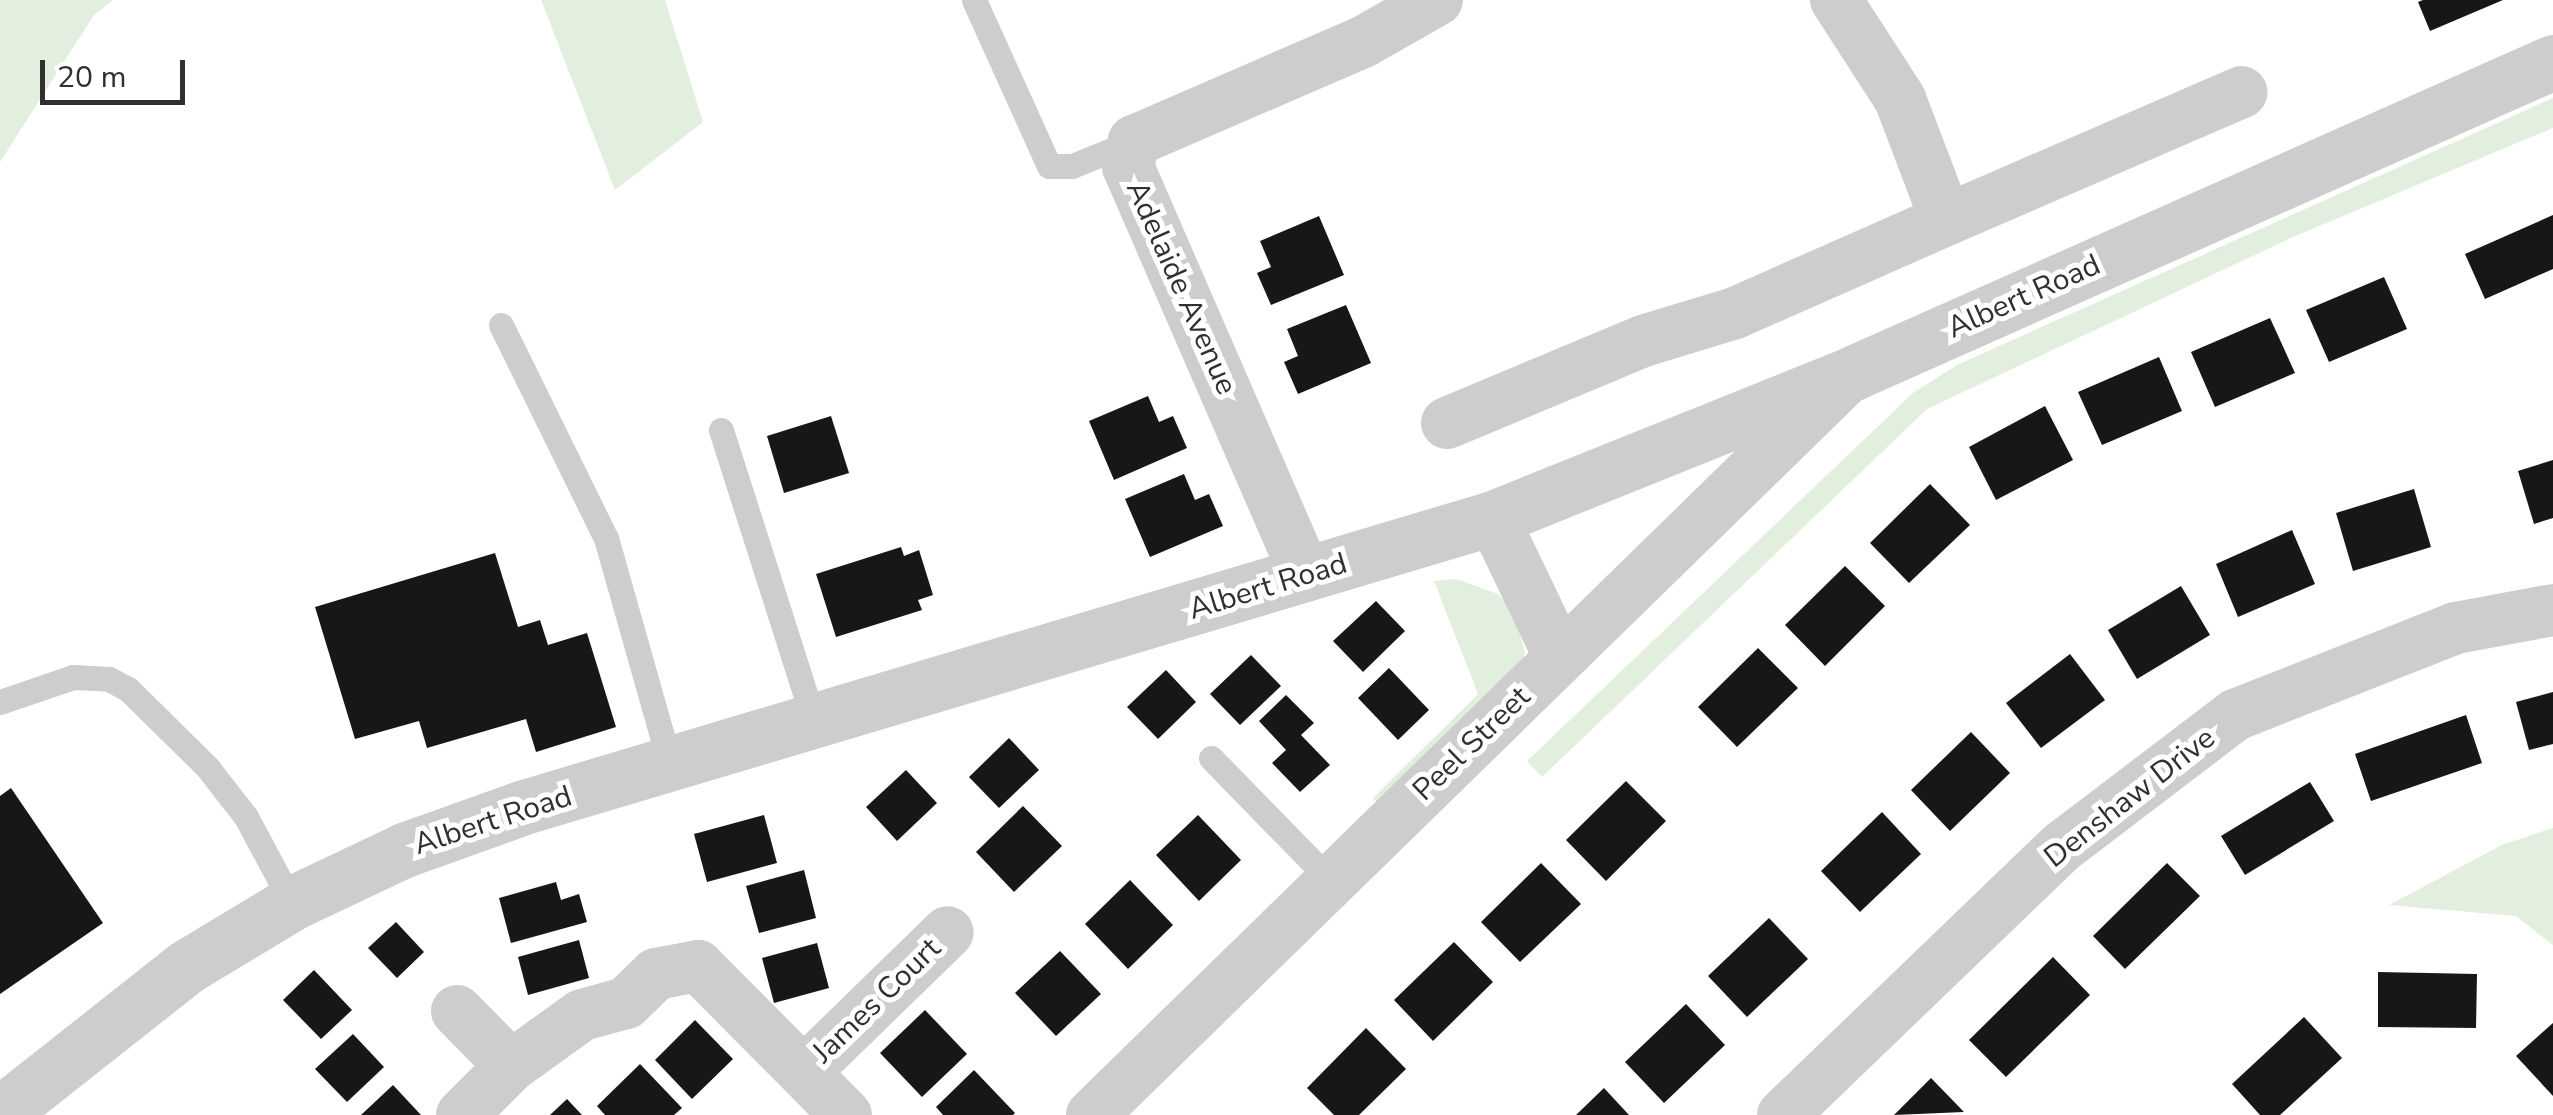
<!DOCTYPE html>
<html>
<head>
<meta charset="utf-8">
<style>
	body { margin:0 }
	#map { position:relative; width:2553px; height:1115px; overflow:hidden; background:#fff; font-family:"Nunito Sans",sans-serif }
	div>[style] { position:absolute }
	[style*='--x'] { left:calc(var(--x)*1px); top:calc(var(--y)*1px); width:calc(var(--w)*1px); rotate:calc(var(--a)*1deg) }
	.green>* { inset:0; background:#e2eede }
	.building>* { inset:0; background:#171717 }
	.service>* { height:25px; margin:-12.5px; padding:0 12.5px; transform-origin:12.5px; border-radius:12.5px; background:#cdcdcd }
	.minor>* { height:52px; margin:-26px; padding:0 26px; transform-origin:26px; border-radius:26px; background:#cdcdcd }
	.tertiary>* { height:55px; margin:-27.5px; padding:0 27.5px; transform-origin:27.5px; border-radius:27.5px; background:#cdcdcd }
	span { translate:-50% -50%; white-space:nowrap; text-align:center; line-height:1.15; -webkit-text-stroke:10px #fff; paint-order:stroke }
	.street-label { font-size:30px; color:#303030 }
	.scale { position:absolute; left:40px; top:60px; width:145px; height:45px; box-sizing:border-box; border:5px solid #303030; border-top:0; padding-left:12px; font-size:30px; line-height:35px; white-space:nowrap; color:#303030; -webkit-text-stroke:8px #fff; paint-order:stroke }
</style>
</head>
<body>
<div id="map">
	<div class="green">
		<i style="clip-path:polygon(0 0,113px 0,94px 15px,0 162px)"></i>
		<i style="clip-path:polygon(541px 0,665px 0,703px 122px,615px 190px)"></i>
		<i style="clip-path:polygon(2553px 98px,2553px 128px,2293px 237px,1927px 409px,1542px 777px,1527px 761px,1914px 392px,1959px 364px)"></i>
		<i style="clip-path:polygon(1456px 579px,1498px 594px,1513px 610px,1525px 652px,1520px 674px,1387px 812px,1373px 798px,1478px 694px,1434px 581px)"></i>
		<i style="clip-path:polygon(2553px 828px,2553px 945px,2516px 916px,2389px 905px,2502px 845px)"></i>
	</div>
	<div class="building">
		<i style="clip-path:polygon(2423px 0,2503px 0,2430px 31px,2418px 2px)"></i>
		<i style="clip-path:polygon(2553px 215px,2553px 269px,2485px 299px,2465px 254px)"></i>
		<i style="clip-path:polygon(1319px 216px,1344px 275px,1271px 305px,1257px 273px,1271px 267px,1260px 241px)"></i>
		<i style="clip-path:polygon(2384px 277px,2407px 329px,2329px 362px,2306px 310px)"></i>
		<i style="clip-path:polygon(1346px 305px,1371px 363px,1298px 394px,1284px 362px,1298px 356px,1287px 329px)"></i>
		<i style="clip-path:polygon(2270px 318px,2295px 373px,2215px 407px,2191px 352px)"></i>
		<i style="clip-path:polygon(2159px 357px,2182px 411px,2102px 445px,2078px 392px)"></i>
		<i style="clip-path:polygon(1148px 396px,1159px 422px,1173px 416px,1187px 448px,1114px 480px,1089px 421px)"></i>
		<i style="clip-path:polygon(2045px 406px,2073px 460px,1996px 500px,1969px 447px)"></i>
		<i style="clip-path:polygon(831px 416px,849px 473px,784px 493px,767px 436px)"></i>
		<i style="clip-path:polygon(2553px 460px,2553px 518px,2534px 524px,2518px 471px)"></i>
		<i style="clip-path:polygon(1184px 474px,1195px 500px,1209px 494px,1223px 526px,1150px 557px,1125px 499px)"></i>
		<i style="clip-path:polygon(1930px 484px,1970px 525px,1909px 583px,1870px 543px)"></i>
		<i style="clip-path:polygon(2414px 489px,2431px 547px,2353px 571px,2336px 513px)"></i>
		<i style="clip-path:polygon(2292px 530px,2315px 584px,2238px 617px,2216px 564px)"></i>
		<i style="clip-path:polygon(901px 547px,904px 556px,919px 550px,933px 595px,918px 600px,922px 610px,836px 637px,816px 574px)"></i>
		<i style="clip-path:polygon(495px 553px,518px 627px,540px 620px,548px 645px,587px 633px,616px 727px,536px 752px,526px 719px,427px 748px,419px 721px,355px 739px,315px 607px)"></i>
		<i style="clip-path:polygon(1845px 566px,1885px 606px,1825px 666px,1785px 625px)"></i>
		<i style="clip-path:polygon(2181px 586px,2210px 635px,2137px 679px,2108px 630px)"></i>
		<i style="clip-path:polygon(1376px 601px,1405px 631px,1363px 672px,1333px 641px)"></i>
		<i style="clip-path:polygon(1758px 648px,1798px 688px,1737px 747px,1698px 707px)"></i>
		<i style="clip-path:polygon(2070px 654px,2105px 700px,2041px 748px,2006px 703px)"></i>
		<i style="clip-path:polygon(1251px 655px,1281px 686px,1240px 725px,1210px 694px)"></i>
		<i style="clip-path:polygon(1389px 668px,1429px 710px,1398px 740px,1358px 698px)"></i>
		<i style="clip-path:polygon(1166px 670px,1196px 702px,1158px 739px,1127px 707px)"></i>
		<i style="clip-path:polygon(2553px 692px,2553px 744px,2529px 750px,2516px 702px)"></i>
		<i style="clip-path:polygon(1286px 695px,1314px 723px,1301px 735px,1330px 765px,1300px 792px,1272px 763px,1286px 750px,1259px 721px)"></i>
		<i style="clip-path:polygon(2466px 715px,2482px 763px,2371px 801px,2355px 754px)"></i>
		<i style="clip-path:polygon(1971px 732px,2010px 773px,1950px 831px,1911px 790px)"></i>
		<i style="clip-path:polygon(1009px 738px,1039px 770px,999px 808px,969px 777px)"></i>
		<i style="clip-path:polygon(906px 770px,937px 803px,897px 841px,866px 807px)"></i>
		<i style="clip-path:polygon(1626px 781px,1666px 821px,1606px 881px,1566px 840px)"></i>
		<i style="clip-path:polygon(2310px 782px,2334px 821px,2245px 875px,2221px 836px)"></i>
		<i style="clip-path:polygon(11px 788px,103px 923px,0 994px,0 796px)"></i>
		<i style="clip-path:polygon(1023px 806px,1062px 846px,1014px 892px,976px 852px)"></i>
		<i style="clip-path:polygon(1882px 812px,1921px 854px,1860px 912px,1821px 871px)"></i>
		<i style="clip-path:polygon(764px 815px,777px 863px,707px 882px,694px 834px)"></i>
		<i style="clip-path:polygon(1198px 815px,1241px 860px,1199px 901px,1156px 855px)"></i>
		<i style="clip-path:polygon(1541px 863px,1581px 904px,1520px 962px,1481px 922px)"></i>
		<i style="clip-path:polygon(2167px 863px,2200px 896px,2125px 969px,2093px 936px)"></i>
		<i style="clip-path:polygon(804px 870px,816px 918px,759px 933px,746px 886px)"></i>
		<i style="clip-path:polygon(1130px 880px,1173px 925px,1128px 969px,1085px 924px)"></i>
		<i style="clip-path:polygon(556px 882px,561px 900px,579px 894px,587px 922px,511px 943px,499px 898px)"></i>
		<i style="clip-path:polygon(1769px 918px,1808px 959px,1747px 1017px,1708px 976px)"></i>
		<i style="clip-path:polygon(396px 922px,424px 952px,397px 978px,368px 948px)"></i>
		<i style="clip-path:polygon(579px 940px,589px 978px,528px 995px,518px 957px)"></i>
		<i style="clip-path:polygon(1454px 942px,1493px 982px,1433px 1041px,1394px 1000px)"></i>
		<i style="clip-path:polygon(817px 943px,829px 988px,774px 1003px,762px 958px)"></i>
		<i style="clip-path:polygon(1060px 951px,1101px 994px,1056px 1036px,1015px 993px)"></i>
		<i style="clip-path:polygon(2053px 957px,2090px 995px,2006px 1077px,1969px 1040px)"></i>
		<i style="clip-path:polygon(314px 970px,352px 1010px,321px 1039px,283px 1000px)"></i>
		<i style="clip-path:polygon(2378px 972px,2477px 974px,2476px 1028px,2378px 1027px)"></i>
		<i style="clip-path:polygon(1686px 1004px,1725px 1045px,1664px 1103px,1625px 1062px)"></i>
		<i style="clip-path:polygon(925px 1010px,967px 1054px,922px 1097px,880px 1053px)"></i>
		<i style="clip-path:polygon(2304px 1017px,2342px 1058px,2280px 1115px,2260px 1115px,2232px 1084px)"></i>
		<i style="clip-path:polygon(695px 1020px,733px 1059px,692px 1099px,655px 1060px)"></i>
		<i style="clip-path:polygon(2553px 1023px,2553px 1096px,2516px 1056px)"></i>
		<i style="clip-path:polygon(1366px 1028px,1406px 1069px,1359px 1115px,1334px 1115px,1307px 1088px)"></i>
		<i style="clip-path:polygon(353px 1034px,384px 1067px,347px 1102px,315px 1069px)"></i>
		<i style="clip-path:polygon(640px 1064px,682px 1108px,674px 1115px,605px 1115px,597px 1106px)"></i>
		<i style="clip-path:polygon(974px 1070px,1015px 1113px,1013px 1115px,943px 1115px,936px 1107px)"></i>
		<i style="clip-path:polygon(1931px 1078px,1964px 1112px,1894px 1115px)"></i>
		<i style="clip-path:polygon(393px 1085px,421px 1115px,361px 1115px)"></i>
		<i style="clip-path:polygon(1604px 1088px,1629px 1115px,1576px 1115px)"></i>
		<i style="clip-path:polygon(567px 1099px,582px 1115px,550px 1115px)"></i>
	</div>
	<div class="service">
		<i style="--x:974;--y:0;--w:182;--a:65.7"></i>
		<i style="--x:1049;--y:166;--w:23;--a:0"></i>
		<i style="--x:1072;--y:166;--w:67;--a:-22"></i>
		<i style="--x:501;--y:325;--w:237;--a:63.8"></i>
		<i style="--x:606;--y:538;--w:238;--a:74.2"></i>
		<i style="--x:721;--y:430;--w:310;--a:72.3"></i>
		<i style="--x:0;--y:702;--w:77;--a:-18.9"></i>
		<i style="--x:73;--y:677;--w:36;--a:3"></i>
		<i style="--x:109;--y:679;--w:21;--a:28"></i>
		<i style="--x:128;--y:689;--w:112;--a:44.6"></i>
		<i style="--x:208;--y:768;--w:62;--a:52.2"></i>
		<i style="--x:246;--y:817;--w:98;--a:61.9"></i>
		<i style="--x:1211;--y:758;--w:172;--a:45.7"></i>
	</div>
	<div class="minor">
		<i style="--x:1836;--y:0;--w:118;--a:57.1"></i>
		<i style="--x:1900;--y:99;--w:129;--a:69.2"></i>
		<i style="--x:1946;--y:220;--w:322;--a:-23.4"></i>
		<i style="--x:1447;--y:423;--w:212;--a:-22.7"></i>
		<i style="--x:1643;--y:341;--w:96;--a:-16.9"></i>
		<i style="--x:1735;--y:313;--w:231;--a:-23.8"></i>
		<i style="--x:1493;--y:518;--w:155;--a:64.4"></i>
		<i style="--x:1306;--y:576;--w:446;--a:-113.5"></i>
		<i style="--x:1128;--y:167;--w:27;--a:-77"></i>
		<i style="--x:1134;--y:141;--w:249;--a:-23.4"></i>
		<i style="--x:1363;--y:42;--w:85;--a:-29.6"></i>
		<i style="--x:457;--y:1011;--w:77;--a:45.5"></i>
		<i style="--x:805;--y:1071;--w:199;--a:-44.2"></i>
		<i style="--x:462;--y:1115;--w:69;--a:-45"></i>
		<i style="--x:511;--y:1066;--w:87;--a:-35.7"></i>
		<i style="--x:582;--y:1015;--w:46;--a:-15.3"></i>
		<i style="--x:626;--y:1003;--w:42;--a:-44"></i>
		<i style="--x:656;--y:974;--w:43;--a:-10.8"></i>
		<i style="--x:698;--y:966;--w:210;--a:45.2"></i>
		<i style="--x:1092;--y:1115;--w:1059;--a:-44.31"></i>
		<i style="--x:1783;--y:1115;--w:388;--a:-43.9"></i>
		<i style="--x:2063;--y:846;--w:216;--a:-37.3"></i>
		<i style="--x:2235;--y:715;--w:238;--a:-21.5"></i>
		<i style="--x:2456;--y:628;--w:99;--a:-10.5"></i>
	</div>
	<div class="tertiary">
		<i style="--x:0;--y:1114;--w:237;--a:-38.3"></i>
		<i style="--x:186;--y:967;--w:124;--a:-31.1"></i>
		<i style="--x:292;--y:903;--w:124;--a:-25.3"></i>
		<i style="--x:404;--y:850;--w:127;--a:-19.7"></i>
		<i style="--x:524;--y:807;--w:1011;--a:-16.61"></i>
		<i style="--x:1493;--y:518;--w:388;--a:-21.9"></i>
		<i style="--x:1853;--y:373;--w:766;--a:-23.95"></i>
	</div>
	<div class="street-label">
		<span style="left:1181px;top:288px;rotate:66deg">Adelaide Avenue</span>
		<span style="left:2024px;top:297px;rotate:-24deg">Albert Road</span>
		<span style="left:1268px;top:587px;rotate:-17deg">Albert Road</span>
		<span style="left:1472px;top:744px;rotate:-44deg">Peel Street</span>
		<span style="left:2130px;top:798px;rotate:-38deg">Denshaw Drive</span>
		<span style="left:493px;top:821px;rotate:-18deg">Albert Road</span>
		<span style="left:877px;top:1001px;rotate:-44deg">James Court</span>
	</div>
	<div class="scale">20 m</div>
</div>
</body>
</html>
